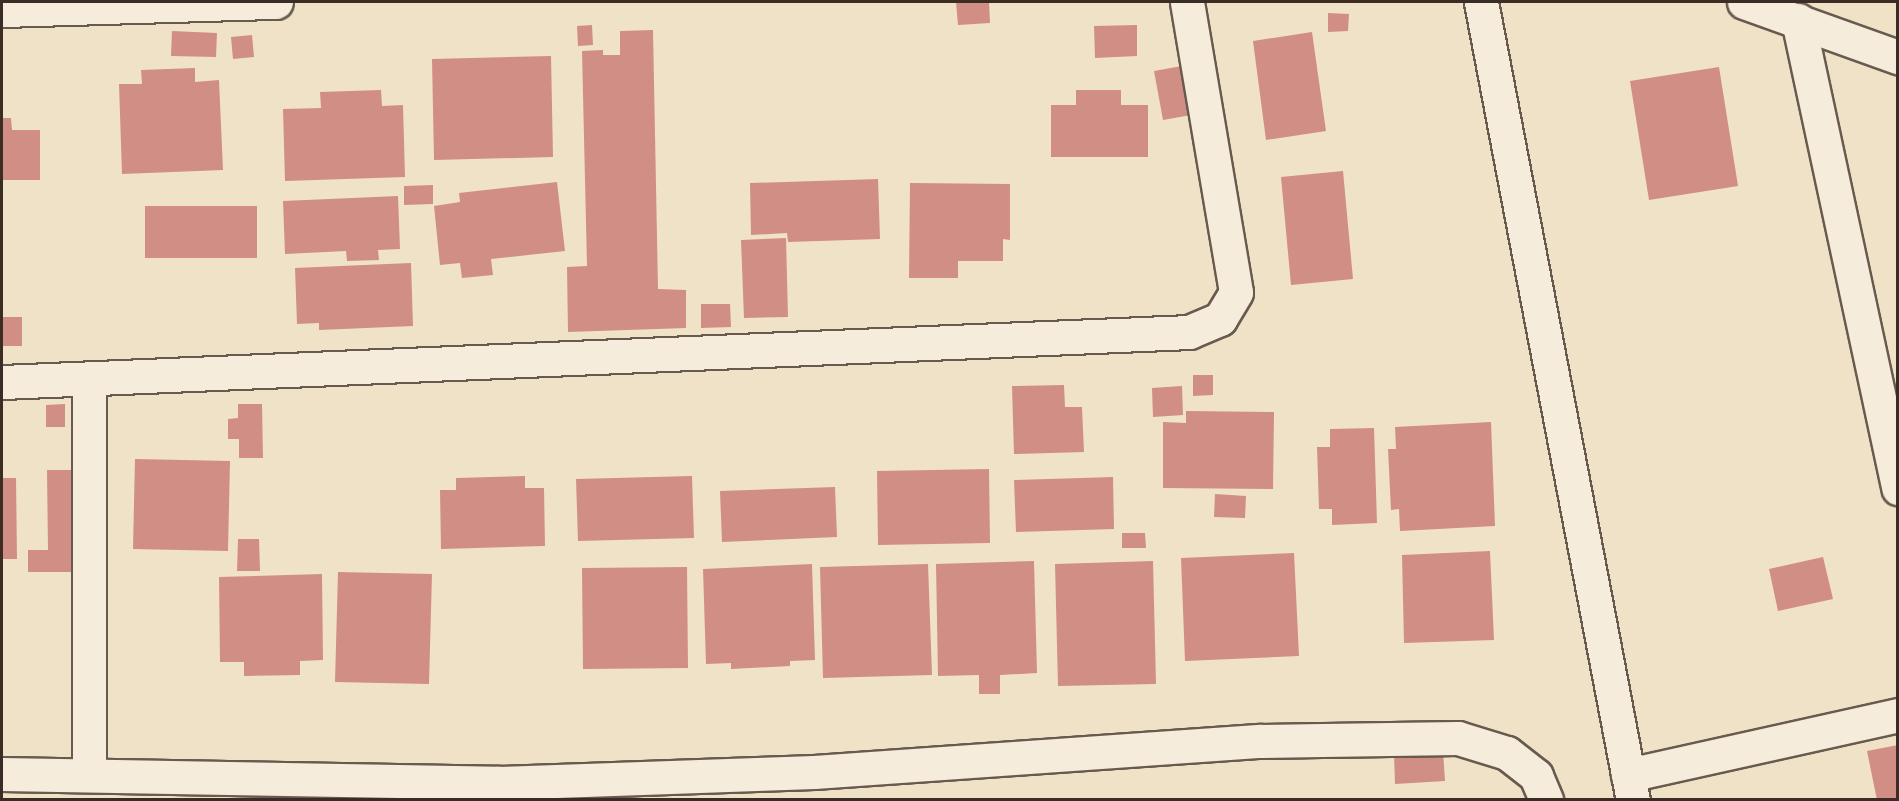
<!DOCTYPE html>
<html>
<head>
<meta charset="utf-8">
<style>
	body { margin:0 }
	#map { position:relative; width:1899px; height:801px; overflow:hidden; background:#f0e2c7; font-family:"IM FELL Double Pica",serif }
	div>[style] { position:absolute }
	[style*='--x'] { left:calc(var(--x)*1px); top:calc(var(--y)*1px); width:calc(var(--w)*1px); rotate:calc(var(--a)*1deg) }
	.building>* { inset:0; background:#d18e84 }
	.roads { filter:drop-shadow(2px 0 #685a4e) drop-shadow(-2px 0 #685a4e) drop-shadow(0 2px #685a4e) drop-shadow(0 -2px #685a4e) }
	.street>* { height:33px; margin:-16.5px; padding:0 16.5px; transform-origin:16.5px; border-radius:16.5px; background:#f5ecdb }
	.secondary>* { height:33px; margin:-16.5px; padding:0 16.5px; transform-origin:16.5px; border-radius:16.5px; background:#f5ecdb }
	span { translate:-50% -50%; white-space:nowrap; text-align:center; line-height:1.15; -webkit-text-stroke:6px #f5ecdb; paint-order:stroke }
	.frame { position:absolute; inset:0; border:3px solid #3b2d25; pointer-events:none }
</style>
</head>
<body>
<div id="map">
	<div class="building">
		<i style="clip-path:polygon(956px 2px,989px 2px,990px 23px,958px 25px)"></i>
		<i style="clip-path:polygon(1328px 13px,1349px 14px,1348px 31px,1328px 32px)"></i>
		<i style="clip-path:polygon(592px 25px,593px 45px,578px 46px,577px 26px)"></i>
		<i style="clip-path:polygon(1137px 25px,1137px 56px,1095px 58px,1094px 26px)"></i>
		<i style="clip-path:polygon(653px 30px,658px 289px,686px 290px,686px 328px,568px 332px,567px 267px,587px 266px,582px 51px,603px 50px,603px 55px,620px 55px,620px 31px)"></i>
		<i style="clip-path:polygon(172px 31px,217px 33px,216px 57px,171px 56px)"></i>
		<i style="clip-path:polygon(1312px 32px,1326px 131px,1266px 140px,1253px 41px)"></i>
		<i style="clip-path:polygon(252px 35px,254px 57px,233px 59px,231px 37px)"></i>
		<i style="clip-path:polygon(551px 56px,553px 157px,434px 160px,432px 59px)"></i>
		<i style="clip-path:polygon(1182px 66px,1191px 115px,1163px 120px,1154px 71px)"></i>
		<i style="clip-path:polygon(1719px 67px,1738px 186px,1649px 200px,1630px 81px)"></i>
		<i style="clip-path:polygon(195px 68px,195px 82px,219px 80px,223px 170px,122px 174px,119px 84px,142px 84px,141px 70px)"></i>
		<i style="clip-path:polygon(381px 90px,382px 106px,403px 105px,405px 177px,285px 181px,283px 109px,321px 108px,320px 92px)"></i>
		<i style="clip-path:polygon(1076px 90px,1121px 90px,1121px 105px,1148px 105px,1148px 157px,1051px 157px,1051px 105px,1076px 105px)"></i>
		<i style="clip-path:polygon(2px 118px,11px 118px,12px 130px,40px 130px,40px 180px,2px 180px)"></i>
		<i style="clip-path:polygon(1343px 171px,1353px 279px,1291px 285px,1281px 177px)"></i>
		<i style="clip-path:polygon(878px 179px,880px 239px,788px 242px,787px 233px,751px 235px,750px 183px)"></i>
		<i style="clip-path:polygon(557px 182px,565px 251px,491px 259px,493px 275px,462px 278px,460px 263px,440px 265px,434px 206px,460px 202px,459px 193px)"></i>
		<i style="clip-path:polygon(910px 183px,1010px 184px,1010px 240px,1003px 239px,1003px 261px,958px 261px,958px 278px,909px 278px)"></i>
		<i style="clip-path:polygon(433px 185px,433px 204px,404px 205px,404px 186px)"></i>
		<i style="clip-path:polygon(398px 196px,400px 249px,378px 250px,379px 260px,347px 261px,346px 251px,285px 254px,283px 201px)"></i>
		<i style="clip-path:polygon(145px 206px,257px 206px,257px 258px,145px 258px)"></i>
		<i style="clip-path:polygon(786px 238px,788px 317px,744px 318px,741px 240px)"></i>
		<i style="clip-path:polygon(411px 263px,413px 326px,319px 330px,319px 323px,297px 324px,295px 268px)"></i>
		<i style="clip-path:polygon(701px 304px,730px 304px,731px 327px,701px 328px)"></i>
		<i style="clip-path:polygon(2px 317px,22px 317px,22px 346px,2px 346px)"></i>
		<i style="clip-path:polygon(1193px 375px,1213px 375px,1213px 395px,1193px 396px)"></i>
		<i style="clip-path:polygon(1064px 385px,1065px 407px,1082px 407px,1084px 452px,1014px 454px,1012px 386px)"></i>
		<i style="clip-path:polygon(1182px 386px,1183px 415px,1153px 417px,1152px 388px)"></i>
		<i style="clip-path:polygon(65px 404px,65px 427px,46px 427px,46px 405px)"></i>
		<i style="clip-path:polygon(238px 404px,262px 404px,263px 458px,239px 458px,239px 439px,228px 439px,228px 419px,238px 418px)"></i>
		<i style="clip-path:polygon(1186px 411px,1274px 412px,1273px 489px,1163px 488px,1163px 422px,1186px 423px)"></i>
		<i style="clip-path:polygon(1491px 422px,1495px 526px,1400px 531px,1399px 509px,1391px 510px,1388px 449px,1396px 449px,1395px 427px)"></i>
		<i style="clip-path:polygon(1374px 428px,1377px 523px,1332px 525px,1332px 509px,1319px 509px,1317px 447px,1330px 447px,1330px 429px)"></i>
		<i style="clip-path:polygon(135px 459px,230px 461px,228px 551px,133px 549px)"></i>
		<i style="clip-path:polygon(989px 469px,990px 543px,878px 545px,877px 471px)"></i>
		<i style="clip-path:polygon(47px 470px,77px 470px,77px 572px,28px 572px,28px 550px,48px 550px)"></i>
		<i style="clip-path:polygon(525px 476px,525px 488px,544px 488px,545px 546px,441px 549px,440px 490px,456px 490px,456px 478px)"></i>
		<i style="clip-path:polygon(692px 476px,694px 538px,578px 541px,576px 479px)"></i>
		<i style="clip-path:polygon(1113px 477px,1114px 529px,1016px 532px,1014px 480px)"></i>
		<i style="clip-path:polygon(2px 478px,16px 478px,17px 559px,2px 559px)"></i>
		<i style="clip-path:polygon(835px 487px,837px 537px,722px 542px,720px 491px)"></i>
		<i style="clip-path:polygon(1215px 494px,1246px 496px,1245px 518px,1214px 517px)"></i>
		<i style="clip-path:polygon(1122px 533px,1145px 533px,1146px 548px,1122px 548px)"></i>
		<i style="clip-path:polygon(238px 539px,259px 539px,260px 571px,237px 571px)"></i>
		<i style="clip-path:polygon(1490px 551px,1494px 640px,1404px 643px,1402px 555px)"></i>
		<i style="clip-path:polygon(1294px 553px,1299px 656px,1185px 661px,1181px 558px)"></i>
		<i style="clip-path:polygon(1823px 557px,1833px 599px,1778px 611px,1769px 569px)"></i>
		<i style="clip-path:polygon(1034px 561px,1037px 673px,1000px 675px,1000px 694px,979px 694px,979px 675px,938px 676px,936px 564px)"></i>
		<i style="clip-path:polygon(1153px 561px,1156px 684px,1058px 686px,1055px 564px)"></i>
		<i style="clip-path:polygon(812px 564px,815px 660px,790px 661px,790px 666px,731px 669px,731px 663px,706px 664px,703px 569px)"></i>
		<i style="clip-path:polygon(928px 564px,932px 675px,823px 678px,820px 567px)"></i>
		<i style="clip-path:polygon(687px 567px,688px 668px,583px 669px,582px 568px)"></i>
		<i style="clip-path:polygon(338px 572px,432px 574px,429px 684px,335px 682px)"></i>
		<i style="clip-path:polygon(322px 574px,323px 660px,300px 661px,300px 675px,244px 676px,244px 662px,220px 662px,219px 577px)"></i>
		<i style="clip-path:polygon(1898px 745px,1898px 800px,1877px 800px,1867px 751px)"></i>
		<i style="clip-path:polygon(1443px 751px,1445px 781px,1395px 784px,1394px 753px)"></i>
	</div>
	<div class="roads">
		<div class="street">
			<i style="--x:2;--y:10;--w:274;--a:-1.7"></i>
			<i style="--x:1798;--y:20;--w:479;--a:77.9"></i>
			<i style="--x:2;--y:382;--w:1188;--a:-2.41"></i>
			<i style="--x:1189;--y:332;--w:34;--a:-23"></i>
			<i style="--x:1220;--y:319;--w:31;--a:-59"></i>
			<i style="--x:1236;--y:292;--w:294;--a:-99.6"></i>
			<i style="--x:2;--y:774;--w:497;--a:1"></i>
			<i style="--x:499;--y:783;--w:315;--a:-2"></i>
			<i style="--x:814;--y:772;--w:448;--a:-4"></i>
			<i style="--x:1261;--y:741;--w:197;--a:-0.9"></i>
			<i style="--x:1458;--y:738;--w:51;--a:17"></i>
			<i style="--x:1507;--y:753;--w:37;--a:38"></i>
			<i style="--x:1536;--y:776;--w:26;--a:67"></i>
			<i style="--x:89;--y:775;--w:396;--a:-90"></i>
			<i style="--x:1628;--y:775;--w:277;--a:-12.5"></i>
		</div>
		<div class="secondary">
			<i style="--x:1481;--y:2;--w:812;--a:79.22"></i>
			<i style="--x:1744;--y:2;--w:164;--a:19.7"></i>
		</div>
	</div>
	<div class="frame"></div>
</div>
</body>
</html>
